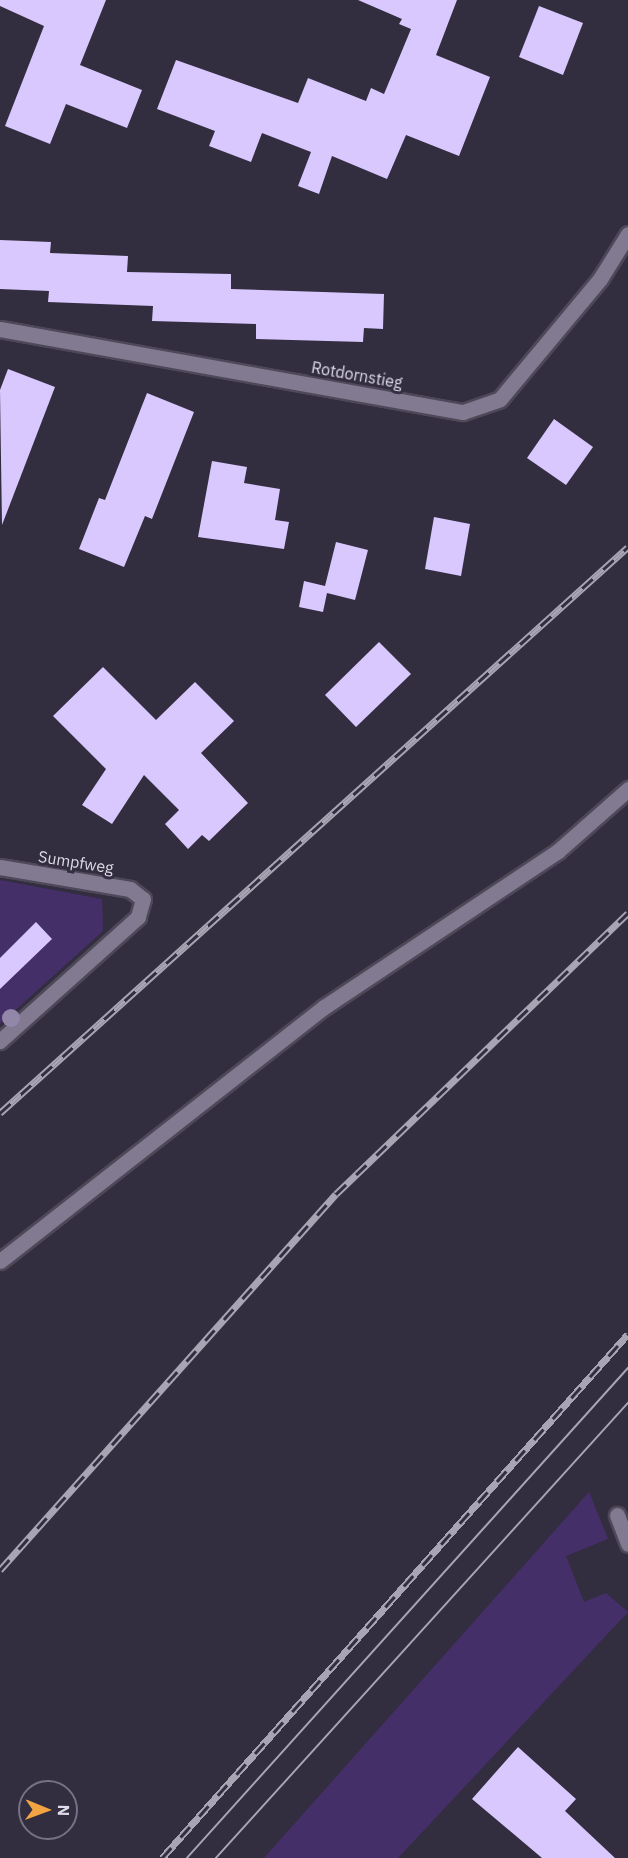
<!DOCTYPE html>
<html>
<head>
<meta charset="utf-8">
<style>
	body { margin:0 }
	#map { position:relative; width:628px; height:1858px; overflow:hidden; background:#332d40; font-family:"IBM Plex Sans",sans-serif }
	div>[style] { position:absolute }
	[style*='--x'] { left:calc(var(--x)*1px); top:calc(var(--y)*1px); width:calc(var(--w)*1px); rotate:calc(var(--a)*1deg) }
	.green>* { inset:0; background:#452f69 }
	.building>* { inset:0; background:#d9c8fe }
	.roads { filter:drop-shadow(2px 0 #4e4858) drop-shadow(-2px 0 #4e4858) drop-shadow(0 2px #4e4858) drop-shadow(0 -2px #4e4858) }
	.minor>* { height:15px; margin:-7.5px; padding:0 7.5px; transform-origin:7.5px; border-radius:7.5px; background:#817a91 }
	.tram>* { height:1.5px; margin:-0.75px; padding:0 0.75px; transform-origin:0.75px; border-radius:0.75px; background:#a9a4b3 }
	.rail>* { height:7px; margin-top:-3.5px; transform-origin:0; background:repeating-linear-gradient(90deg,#332d40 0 14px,#a9a4b3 0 28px); box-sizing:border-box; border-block:2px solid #a9a4b3 }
	.trees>* { width:18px; height:18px; margin:-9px; border-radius:50%; background:#9287a8 }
	span { translate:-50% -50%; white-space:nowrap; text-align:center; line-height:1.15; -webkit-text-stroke:6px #332d40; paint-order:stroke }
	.street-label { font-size:16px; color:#dedae7 }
	.north { position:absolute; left:18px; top:1780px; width:60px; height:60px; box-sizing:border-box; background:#332d40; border:2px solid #777283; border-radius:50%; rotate:91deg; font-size:16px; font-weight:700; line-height:24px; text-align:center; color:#dedae7 }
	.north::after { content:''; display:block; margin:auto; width:21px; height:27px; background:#f3a442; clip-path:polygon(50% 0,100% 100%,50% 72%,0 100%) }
</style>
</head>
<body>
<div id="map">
	<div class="green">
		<i style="clip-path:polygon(0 880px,102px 899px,103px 931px,0 1024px)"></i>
		<i style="clip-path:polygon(589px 1492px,608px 1539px,566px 1556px,584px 1602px,606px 1593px,628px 1612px,398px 1858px,264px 1858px)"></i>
	</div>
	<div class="building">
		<i style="clip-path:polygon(0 0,106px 0,80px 65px,142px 90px,127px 128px,66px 104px,50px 144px,5px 126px,44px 26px,0 6px)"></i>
		<i style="clip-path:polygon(358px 0,457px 0,436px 55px,490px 77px,459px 156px,406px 135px,387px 179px,332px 156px,319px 194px,298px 186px,311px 152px,262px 133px,251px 162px,209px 146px,215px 131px,157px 109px,176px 60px,298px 103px,308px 78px,366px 101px,371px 88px,384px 94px,411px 29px,399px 24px,402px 19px)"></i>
		<i style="clip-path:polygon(539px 6px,583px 23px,563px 75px,519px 57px)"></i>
		<i style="clip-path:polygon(0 240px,51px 242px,50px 253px,128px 256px,127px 272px,231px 274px,231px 289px,384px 294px,383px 329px,364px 328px,363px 342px,256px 339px,256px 324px,152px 321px,153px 306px,48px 302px,49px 291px,0 289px)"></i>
		<i style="clip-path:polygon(8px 369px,55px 387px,2px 525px,0 390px)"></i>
		<i style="clip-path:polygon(147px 393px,194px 412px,152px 519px,145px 516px,124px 567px,79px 549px,99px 498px,105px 500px)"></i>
		<i style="clip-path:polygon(554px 419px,593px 447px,566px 485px,527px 458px)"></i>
		<i style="clip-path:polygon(212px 461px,247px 467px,244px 483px,280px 489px,275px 520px,289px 522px,284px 549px,198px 537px)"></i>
		<i style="clip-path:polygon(434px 517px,470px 524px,461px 576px,425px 569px)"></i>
		<i style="clip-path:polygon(336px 542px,368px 550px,355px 600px,327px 593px,323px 612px,299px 607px,304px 581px,325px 586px)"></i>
		<i style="clip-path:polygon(379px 642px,411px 674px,356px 727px,325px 695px)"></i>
		<i style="clip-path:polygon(103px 667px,156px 720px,195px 682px,234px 721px,201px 753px,248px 803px,209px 841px,202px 835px,188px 849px,165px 824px,179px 810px,144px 775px,112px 824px,82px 805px,106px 769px,53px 716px)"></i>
		<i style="clip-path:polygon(36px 922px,52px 939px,0 989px,0 958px)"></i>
		<i style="clip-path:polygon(518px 1747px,576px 1799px,565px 1811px,615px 1858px,542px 1858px,472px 1799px)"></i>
	</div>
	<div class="roads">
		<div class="minor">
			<i style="--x:0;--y:329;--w:470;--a:10.2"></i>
			<i style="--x:463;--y:412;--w:39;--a:-19"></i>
			<i style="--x:500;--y:399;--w:156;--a:-50.2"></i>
			<i style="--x:600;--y:279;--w:53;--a:-58.1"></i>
			<i style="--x:0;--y:867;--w:132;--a:9.6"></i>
			<i style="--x:130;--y:889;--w:16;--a:38"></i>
			<i style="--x:143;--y:899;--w:19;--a:106"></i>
			<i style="--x:138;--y:917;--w:186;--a:138.1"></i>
			<i style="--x:0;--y:1261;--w:412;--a:-38.1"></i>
			<i style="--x:324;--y:1007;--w:281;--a:-33.7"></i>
			<i style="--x:558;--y:851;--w:94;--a:-41.5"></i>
			<i style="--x:617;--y:1515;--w:31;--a:69"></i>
		</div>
	</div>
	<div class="tram">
		<i style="--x:187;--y:1858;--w:659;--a:-48.01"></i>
		<i style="--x:216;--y:1858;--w:614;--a:-47.84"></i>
	</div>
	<div class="rail">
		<i style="--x:0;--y:1113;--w:845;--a:-42.03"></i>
		<i style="--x:0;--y:1570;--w:504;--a:-48.22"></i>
		<i style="--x:336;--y:1194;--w:405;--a:-43.9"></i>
		<i style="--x:162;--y:1858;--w:701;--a:-48.35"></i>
	</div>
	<div class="trees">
		<i style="left:11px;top:1018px"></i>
	</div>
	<div class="street-label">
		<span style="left:357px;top:375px;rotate:10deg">Rotdornstieg</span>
		<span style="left:76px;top:862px;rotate:9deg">Sumpfweg</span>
	</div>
	<div class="north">N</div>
</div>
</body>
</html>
